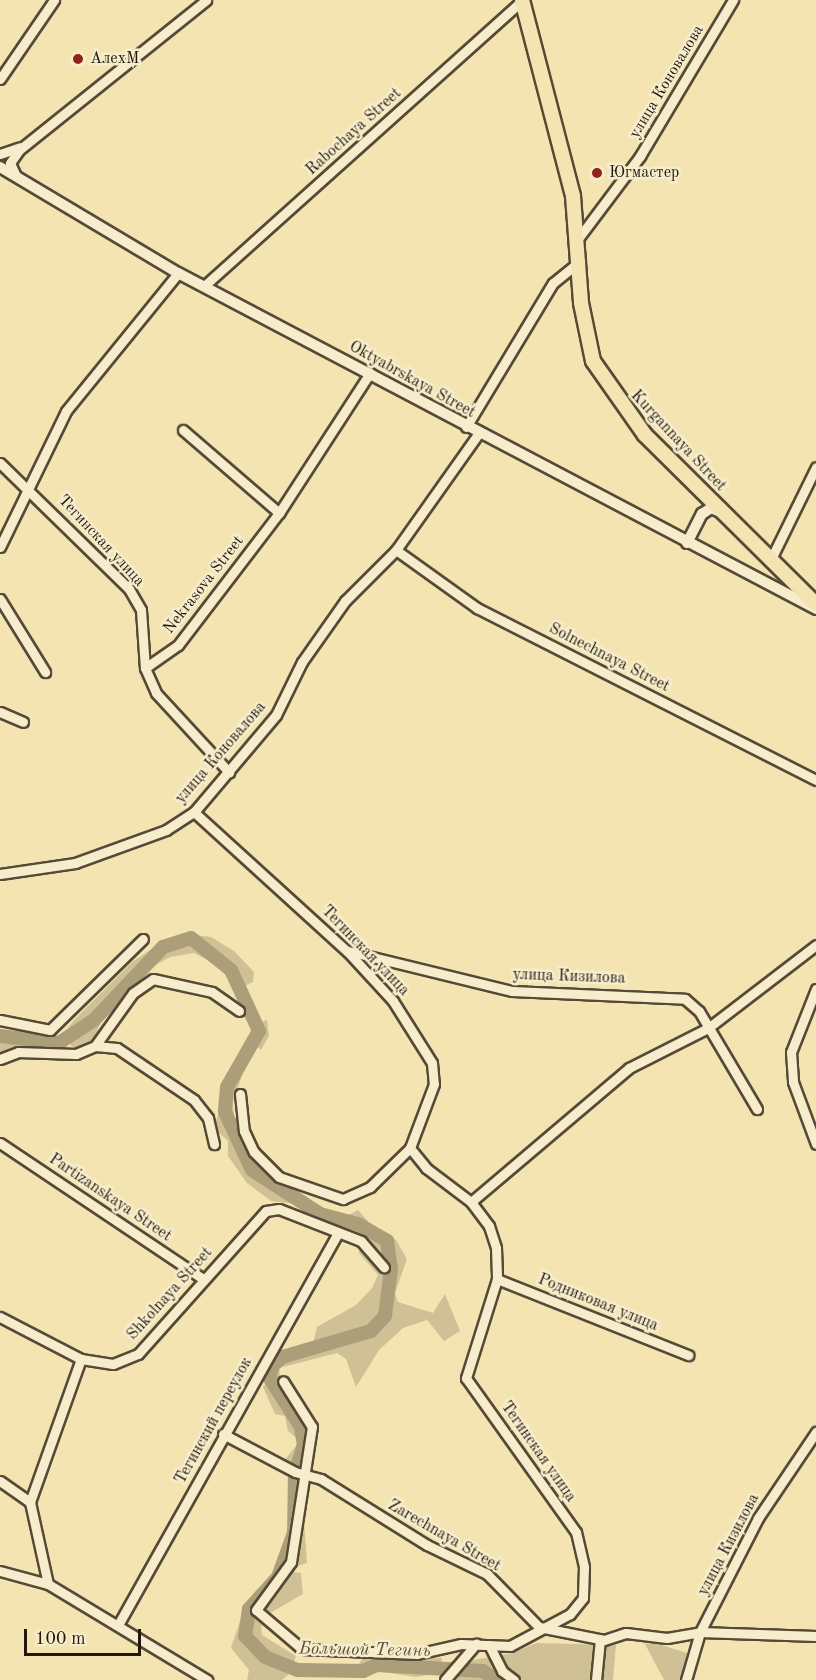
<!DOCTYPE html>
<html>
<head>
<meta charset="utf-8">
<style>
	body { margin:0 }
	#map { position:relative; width:816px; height:1680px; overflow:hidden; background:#f3e4b1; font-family:"Old Standard TT",serif }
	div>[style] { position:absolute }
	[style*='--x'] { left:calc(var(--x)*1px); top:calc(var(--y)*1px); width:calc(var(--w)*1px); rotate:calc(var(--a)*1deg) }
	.green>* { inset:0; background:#cfc195 }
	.river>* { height:14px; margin:-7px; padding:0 7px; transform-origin:7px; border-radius:7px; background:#ac9e79 }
	.roads { filter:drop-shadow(2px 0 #564a36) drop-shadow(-2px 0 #564a36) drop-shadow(0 2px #564a36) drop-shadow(0 -2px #564a36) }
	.minor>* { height:9px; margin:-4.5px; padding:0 4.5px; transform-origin:4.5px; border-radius:4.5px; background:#f7edcc }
	.tertiary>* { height:10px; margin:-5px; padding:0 5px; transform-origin:5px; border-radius:5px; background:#f7edcc }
	.primary>* { height:14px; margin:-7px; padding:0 7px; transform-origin:7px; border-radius:7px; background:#f3e4b1 }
	.dots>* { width:16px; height:16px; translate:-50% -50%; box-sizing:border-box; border:3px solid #f7edcc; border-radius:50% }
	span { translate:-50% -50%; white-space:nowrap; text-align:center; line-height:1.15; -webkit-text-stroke:5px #f7edcc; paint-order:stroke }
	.poi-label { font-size:16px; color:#21170d }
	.left { translate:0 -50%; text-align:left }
	.street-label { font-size:16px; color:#21170d }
	.water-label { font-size:18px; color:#594d38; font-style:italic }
	.scale { position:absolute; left:24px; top:1629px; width:117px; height:27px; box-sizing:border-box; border:3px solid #21170d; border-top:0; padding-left:8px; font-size:18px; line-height:21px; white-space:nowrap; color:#21170d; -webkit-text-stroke:4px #f7edcc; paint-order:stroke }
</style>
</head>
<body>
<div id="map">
	<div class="green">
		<i style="clip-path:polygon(187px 934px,211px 937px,234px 951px,254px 972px,253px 982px,236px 990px,219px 966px,194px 953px,170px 957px,114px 988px,94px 1039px,77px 1050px,71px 1046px,68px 1028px,74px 1020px,132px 962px,167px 939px)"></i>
		<i style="clip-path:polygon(267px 1020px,269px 1036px,261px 1050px,257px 1046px,250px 1054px,233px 1101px,234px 1117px,259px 1169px,298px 1192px,299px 1198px,289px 1203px,271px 1201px,247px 1183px,228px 1156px,228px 1141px,213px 1127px,245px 1056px,252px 1025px)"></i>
		<i style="clip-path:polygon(0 1031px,17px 1037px,56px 1041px,51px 1052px,21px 1050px,0 1066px)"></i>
		<i style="clip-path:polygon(358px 1210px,373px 1227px,396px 1240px,407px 1259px,395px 1293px,398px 1302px,433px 1313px,445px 1294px,460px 1331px,444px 1341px,427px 1320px,403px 1328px,379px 1350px,356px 1387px,346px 1359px,337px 1353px,279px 1368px,282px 1391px,309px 1433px,301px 1469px,283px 1462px,300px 1441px,288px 1431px,285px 1416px,275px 1414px,263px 1387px,278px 1368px,278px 1353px,313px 1343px,317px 1327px,356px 1305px,372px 1288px,378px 1275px,359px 1253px,361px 1241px,311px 1222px,325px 1211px,345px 1217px)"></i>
		<i style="clip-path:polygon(301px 1478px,310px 1489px,304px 1521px,307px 1563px,295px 1567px,297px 1511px,291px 1499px,293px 1479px)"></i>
		<i style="clip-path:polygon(293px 1572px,301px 1573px,303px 1594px,270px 1613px,261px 1626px,262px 1635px,296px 1656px,289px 1674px,282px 1680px,247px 1680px,249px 1670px,231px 1648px,242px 1615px,264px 1611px)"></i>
		<i style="clip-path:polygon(536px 1643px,616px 1645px,613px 1680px,456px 1680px,473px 1660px,513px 1653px)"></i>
		<i style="clip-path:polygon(655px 1643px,687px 1653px,683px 1680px,664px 1680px,645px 1644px)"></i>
		<i style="clip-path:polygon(365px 1655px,412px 1664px,424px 1657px,442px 1658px,439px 1673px,416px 1677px,356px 1668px)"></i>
	</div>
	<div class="river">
		<i style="--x:0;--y:1036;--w:59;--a:6.8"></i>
		<i style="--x:59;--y:1043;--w:42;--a:-33.3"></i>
		<i style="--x:94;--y:1020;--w:100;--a:-46.6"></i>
		<i style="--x:163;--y:947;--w:29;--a:-18"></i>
		<i style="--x:191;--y:938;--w:51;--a:38.7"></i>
		<i style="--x:231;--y:970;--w:67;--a:65.3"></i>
		<i style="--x:259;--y:1031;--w:64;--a:119.7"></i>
		<i style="--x:227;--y:1087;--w:25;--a:95"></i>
		<i style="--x:225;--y:1112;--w:64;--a:65"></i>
		<i style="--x:252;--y:1170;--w:81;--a:32.9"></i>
		<i style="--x:320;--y:1214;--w:39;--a:15"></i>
		<i style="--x:358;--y:1224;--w:34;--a:30"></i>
		<i style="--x:387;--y:1241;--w:28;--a:82"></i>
		<i style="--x:391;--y:1269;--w:47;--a:97.3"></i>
		<i style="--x:385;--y:1316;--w:21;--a:133"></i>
		<i style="--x:371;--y:1331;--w:93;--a:163.7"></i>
		<i style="--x:282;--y:1357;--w:12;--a:138"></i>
		<i style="--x:273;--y:1365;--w:13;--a:108"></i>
		<i style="--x:269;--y:1377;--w:59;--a:57.4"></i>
		<i style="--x:301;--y:1427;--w:18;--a:81"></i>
		<i style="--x:304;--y:1445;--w:28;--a:108"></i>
		<i style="--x:295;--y:1472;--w:61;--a:90.9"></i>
		<i style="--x:294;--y:1533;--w:47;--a:110"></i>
		<i style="--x:278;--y:1577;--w:43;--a:132.2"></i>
		<i style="--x:249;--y:1609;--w:27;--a:98"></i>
		<i style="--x:245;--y:1636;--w:29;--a:46"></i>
		<i style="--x:265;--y:1657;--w:35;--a:22"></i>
		<i style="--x:298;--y:1670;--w:65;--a:0.9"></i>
		<i style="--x:363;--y:1671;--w:15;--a:-23"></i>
		<i style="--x:377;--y:1665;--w:106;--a:3.2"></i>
		<i style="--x:483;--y:1671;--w:16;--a:35"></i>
	</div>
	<div class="roads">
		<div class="minor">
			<i style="--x:0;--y:79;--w:96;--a:-55.6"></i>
			<i style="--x:0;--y:154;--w:21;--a:-19"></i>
			<i style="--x:16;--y:176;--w:14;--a:-115"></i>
			<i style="--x:10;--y:163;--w:16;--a:-55"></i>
			<i style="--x:19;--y:150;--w:240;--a:-38.7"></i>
			<i style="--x:580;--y:236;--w:100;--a:-53.1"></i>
			<i style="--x:640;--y:156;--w:182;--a:-59.2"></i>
			<i style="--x:204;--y:286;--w:428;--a:-41.9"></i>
			<i style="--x:466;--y:427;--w:168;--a:-58.9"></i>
			<i style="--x:553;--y:283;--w:35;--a:-39"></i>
			<i style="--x:183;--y:430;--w:127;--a:40.8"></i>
			<i style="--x:0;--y:463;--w:180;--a:44.3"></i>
			<i style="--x:129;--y:589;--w:24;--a:60"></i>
			<i style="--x:141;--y:610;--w:58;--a:86.1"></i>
			<i style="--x:145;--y:668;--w:27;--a:66"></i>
			<i style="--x:156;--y:693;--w:108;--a:47.3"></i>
			<i style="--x:0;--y:547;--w:151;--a:-64.1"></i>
			<i style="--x:66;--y:411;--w:178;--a:-50.9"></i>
			<i style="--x:396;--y:550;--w:100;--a:35.6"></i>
			<i style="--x:477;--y:608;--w:380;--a:26.9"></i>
			<i style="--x:771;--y:559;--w:102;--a:-63.9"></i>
			<i style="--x:0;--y:599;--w:86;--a:58.3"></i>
			<i style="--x:145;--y:668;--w:40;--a:-34.9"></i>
			<i style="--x:178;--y:645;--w:166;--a:-52.6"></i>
			<i style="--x:279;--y:513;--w:167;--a:-57"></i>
			<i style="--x:0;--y:712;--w:25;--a:23"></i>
			<i style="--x:194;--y:812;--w:207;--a:42.3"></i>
			<i style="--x:347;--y:951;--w:68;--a:47.4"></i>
			<i style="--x:393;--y:1001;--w:73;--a:57.8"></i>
			<i style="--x:432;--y:1063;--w:21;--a:85"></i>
			<i style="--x:434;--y:1084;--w:68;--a:110.6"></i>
			<i style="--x:410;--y:1148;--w:26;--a:51"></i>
			<i style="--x:426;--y:1168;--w:56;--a:37.1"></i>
			<i style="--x:471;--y:1202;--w:30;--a:53"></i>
			<i style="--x:489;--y:1226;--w:23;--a:72"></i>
			<i style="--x:496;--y:1248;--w:31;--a:88"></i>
			<i style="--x:497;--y:1279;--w:104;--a:107.4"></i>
			<i style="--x:466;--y:1378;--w:189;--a:54.5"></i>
			<i style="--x:576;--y:1532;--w:36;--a:77"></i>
			<i style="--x:584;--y:1567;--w:31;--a:92"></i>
			<i style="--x:583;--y:1598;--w:21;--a:129"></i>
			<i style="--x:570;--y:1614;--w:68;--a:151.9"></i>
			<i style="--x:510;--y:1646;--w:49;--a:-177.7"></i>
			<i style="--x:461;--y:1644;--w:45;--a:167.2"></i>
			<i style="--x:417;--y:1654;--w:115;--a:-177.5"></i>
			<i style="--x:302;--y:1649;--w:60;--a:-139.7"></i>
			<i style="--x:256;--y:1610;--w:59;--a:-53.9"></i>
			<i style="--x:291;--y:1562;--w:137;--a:-81.2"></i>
			<i style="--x:312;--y:1427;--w:54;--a:-122.2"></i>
			<i style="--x:0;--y:874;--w:76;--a:-8.3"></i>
			<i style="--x:75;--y:863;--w:97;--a:-19.9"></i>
			<i style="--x:166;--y:830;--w:33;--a:-33"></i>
			<i style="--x:194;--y:812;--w:127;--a:-49.8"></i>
			<i style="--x:276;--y:715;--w:59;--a:-63.9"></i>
			<i style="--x:302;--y:662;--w:75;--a:-54.8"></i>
			<i style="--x:345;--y:601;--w:72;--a:-45"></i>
			<i style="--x:396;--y:550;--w:142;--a:-54.7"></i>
			<i style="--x:348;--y:951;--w:169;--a:13.7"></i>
			<i style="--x:512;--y:991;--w:173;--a:2.6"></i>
			<i style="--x:685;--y:999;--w:18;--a:41"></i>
			<i style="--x:699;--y:1011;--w:114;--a:59.4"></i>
			<i style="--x:816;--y:989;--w:68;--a:111.6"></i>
			<i style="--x:791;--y:1052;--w:30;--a:86"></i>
			<i style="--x:793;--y:1082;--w:66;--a:69.6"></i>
			<i style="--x:0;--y:1020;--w:51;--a:11.3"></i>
			<i style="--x:50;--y:1030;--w:130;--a:-44.4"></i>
			<i style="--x:95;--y:1046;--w:65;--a:-54.4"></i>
			<i style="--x:133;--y:993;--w:24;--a:-35"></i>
			<i style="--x:153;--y:979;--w:60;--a:12.4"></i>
			<i style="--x:212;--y:992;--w:33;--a:35"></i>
			<i style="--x:0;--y:1059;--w:19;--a:-21"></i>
			<i style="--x:18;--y:1052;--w:58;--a:2"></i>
			<i style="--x:76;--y:1054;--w:21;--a:-23"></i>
			<i style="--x:95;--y:1046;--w:22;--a:5"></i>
			<i style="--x:117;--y:1048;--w:93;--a:34"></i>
			<i style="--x:194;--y:1100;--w:23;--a:52"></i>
			<i style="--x:208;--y:1118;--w:27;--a:77"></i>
			<i style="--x:240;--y:1094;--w:37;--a:84"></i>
			<i style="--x:244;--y:1131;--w:23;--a:65"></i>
			<i style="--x:254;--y:1152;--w:35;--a:45"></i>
			<i style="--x:279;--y:1177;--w:68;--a:19"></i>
			<i style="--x:343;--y:1199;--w:30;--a:-24"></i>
			<i style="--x:370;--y:1187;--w:56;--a:-44.3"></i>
			<i style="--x:0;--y:1143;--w:244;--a:33.8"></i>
			<i style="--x:471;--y:1202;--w:207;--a:-40.3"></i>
			<i style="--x:629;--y:1068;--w:89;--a:-26.9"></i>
			<i style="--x:708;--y:1028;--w:136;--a:-37.5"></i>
			<i style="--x:497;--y:1279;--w:206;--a:21.7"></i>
			<i style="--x:0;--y:1317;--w:91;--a:27.4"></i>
			<i style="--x:223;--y:1434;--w:81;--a:27.8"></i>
			<i style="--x:295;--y:1472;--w:27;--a:15"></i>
			<i style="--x:321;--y:1479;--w:125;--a:31.9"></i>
			<i style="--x:427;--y:1545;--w:67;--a:25.8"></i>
			<i style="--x:487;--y:1574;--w:74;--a:45.5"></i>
			<i style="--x:0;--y:1481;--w:37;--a:35"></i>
			<i style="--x:0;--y:1571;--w:50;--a:15.2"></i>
			<i style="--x:48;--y:1584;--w:186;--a:31.1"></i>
			<i style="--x:48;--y:1584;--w:84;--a:-102.4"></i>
			<i style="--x:30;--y:1502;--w:152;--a:-70.4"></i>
			<i style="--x:81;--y:1359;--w:32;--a:9"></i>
			<i style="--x:113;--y:1364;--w:27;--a:-22"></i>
			<i style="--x:138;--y:1354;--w:192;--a:-48.2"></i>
			<i style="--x:266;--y:1211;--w:13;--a:-9"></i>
			<i style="--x:279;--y:1209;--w:88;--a:21.3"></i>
			<i style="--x:361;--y:1241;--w:35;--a:49"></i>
			<i style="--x:118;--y:1625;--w:450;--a:-60.7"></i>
			<i style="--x:539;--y:1627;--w:66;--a:11.3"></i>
			<i style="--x:604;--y:1640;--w:23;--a:-18"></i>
			<i style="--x:626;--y:1633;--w:41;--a:7"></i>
			<i style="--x:667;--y:1638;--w:34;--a:-10"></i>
			<i style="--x:700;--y:1632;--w:116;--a:2"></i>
			<i style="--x:489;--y:1645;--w:29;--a:63"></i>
			<i style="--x:502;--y:1671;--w:15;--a:37"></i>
			<i style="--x:445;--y:1680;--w:48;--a:-49.3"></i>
			<i style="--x:596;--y:1680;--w:41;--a:-84.4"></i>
			<i style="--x:686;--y:1680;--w:50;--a:-73.7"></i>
			<i style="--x:700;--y:1632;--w:128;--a:-63"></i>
			<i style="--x:758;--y:1518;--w:104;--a:-56"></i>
		</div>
		<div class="tertiary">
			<i style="--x:0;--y:167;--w:207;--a:30.8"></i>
			<i style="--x:178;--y:273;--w:721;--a:27.77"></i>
			<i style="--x:687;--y:543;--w:33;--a:-63"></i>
			<i style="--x:702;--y:514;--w:11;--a:-34"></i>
			<i style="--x:711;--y:508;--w:13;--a:23"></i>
		</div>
		<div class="primary">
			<i style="--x:522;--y:0;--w:203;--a:75.4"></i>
			<i style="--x:573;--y:196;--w:107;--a:85.7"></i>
			<i style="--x:581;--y:303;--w:59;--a:78.3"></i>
			<i style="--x:593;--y:361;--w:90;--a:54.9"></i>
			<i style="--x:645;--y:435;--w:240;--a:44.7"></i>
		</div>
	</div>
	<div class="dots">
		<i style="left:78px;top:59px;background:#8f2418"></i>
		<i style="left:597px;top:173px;background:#8f2418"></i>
	</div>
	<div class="poi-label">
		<span class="left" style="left:90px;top:59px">АлехМ</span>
		<span class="left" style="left:609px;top:173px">Югмастер</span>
	</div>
	<div class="street-label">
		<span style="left:667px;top:82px;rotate:-59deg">улица Коновалова</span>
		<span style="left:354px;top:132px;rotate:-42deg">Rabochaya Street</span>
		<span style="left:412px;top:380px;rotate:29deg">Oktyabrskaya Street</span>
		<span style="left:678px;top:441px;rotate:47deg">Kurgannaya Street</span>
		<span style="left:101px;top:541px;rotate:47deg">Тегинская улица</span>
		<span style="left:204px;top:585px;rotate:-52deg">Nekrasova Street</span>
		<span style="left:609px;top:658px;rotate:27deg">Solnechnaya Street</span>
		<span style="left:221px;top:753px;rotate:-49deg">улица Коновалова</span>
		<span style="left:365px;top:951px;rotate:46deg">Тегинская улица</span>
		<span style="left:569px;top:977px;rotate:2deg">улица Кизилова</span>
		<span style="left:110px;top:1198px;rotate:34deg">Partizanskaya Street</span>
		<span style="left:170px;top:1294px;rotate:-48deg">Shkolnaya Street</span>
		<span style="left:598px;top:1303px;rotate:22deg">Родниковая улица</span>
		<span style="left:214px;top:1421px;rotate:-61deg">Тегинский переулок</span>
		<span style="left:538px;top:1452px;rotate:55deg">Тегинская улица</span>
		<span style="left:444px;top:1536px;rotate:30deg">Zarechnaya Street</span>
		<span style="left:729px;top:1545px;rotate:-62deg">улица Кизилова</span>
	</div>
	<div class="water-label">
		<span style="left:365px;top:1650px;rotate:1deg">Большой Тегинь</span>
	</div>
	<div class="scale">100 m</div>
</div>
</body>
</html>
